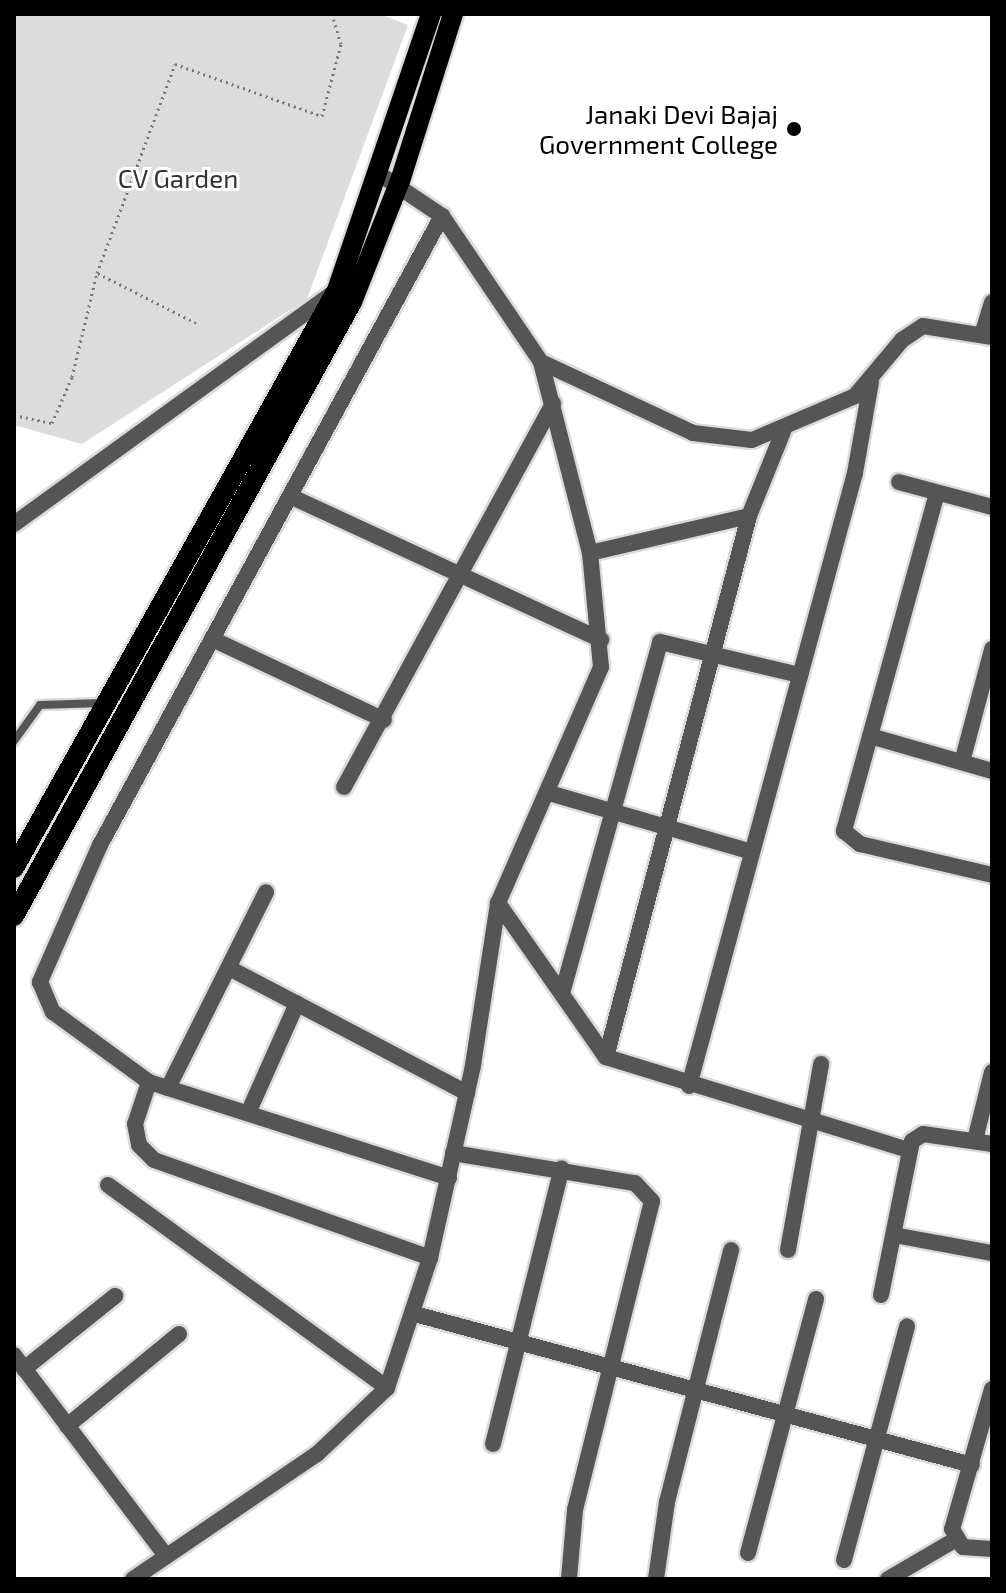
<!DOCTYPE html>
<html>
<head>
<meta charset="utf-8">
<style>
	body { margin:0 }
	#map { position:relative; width:1006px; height:1593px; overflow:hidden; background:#fff; font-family:"Exo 2",sans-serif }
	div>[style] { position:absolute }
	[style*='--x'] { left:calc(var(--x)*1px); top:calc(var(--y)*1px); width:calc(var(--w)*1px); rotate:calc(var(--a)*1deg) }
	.green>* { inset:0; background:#dcdcdc }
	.path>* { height:3px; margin-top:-1.5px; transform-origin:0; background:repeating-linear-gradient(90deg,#777 0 2px,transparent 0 6px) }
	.roads { filter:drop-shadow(2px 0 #dbdbdb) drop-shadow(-2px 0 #dbdbdb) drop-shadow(0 2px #dbdbdb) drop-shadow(0 -2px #dbdbdb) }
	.service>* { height:8px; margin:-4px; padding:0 4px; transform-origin:4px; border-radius:4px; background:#555 }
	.minor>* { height:16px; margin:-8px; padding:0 8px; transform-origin:8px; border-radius:8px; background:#555 }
	.primary>* { height:20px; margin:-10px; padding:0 10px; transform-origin:10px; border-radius:10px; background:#000 }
	.dots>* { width:22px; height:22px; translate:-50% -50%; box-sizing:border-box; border:4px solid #fff; border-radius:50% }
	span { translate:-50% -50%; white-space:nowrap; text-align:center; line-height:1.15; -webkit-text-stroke:6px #fff; paint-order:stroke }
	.poi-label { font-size:26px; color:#000 }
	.right { translate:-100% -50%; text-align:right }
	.park-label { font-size:26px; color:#333 }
	.frame { position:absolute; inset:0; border:16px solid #000; pointer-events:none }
</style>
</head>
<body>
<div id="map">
	<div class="green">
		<i style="clip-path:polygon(14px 14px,380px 14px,408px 25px,307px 299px,82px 444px,14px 425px)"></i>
	</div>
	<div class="path">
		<i style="--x:196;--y:323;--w:111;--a:-153.2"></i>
		<i style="--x:97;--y:273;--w:223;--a:-69.5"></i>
		<i style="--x:175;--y:64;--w:156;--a:19.5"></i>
		<i style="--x:322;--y:116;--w:74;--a:-75.2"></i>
		<i style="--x:341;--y:44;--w:31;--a:-107"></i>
		<i style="--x:14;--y:415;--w:39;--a:12"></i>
		<i style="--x:52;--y:423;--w:50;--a:-66.5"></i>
		<i style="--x:72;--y:377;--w:107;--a:-76.5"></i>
	</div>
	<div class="roads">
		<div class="service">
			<i style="--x:14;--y:741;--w:44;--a:-54.2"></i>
			<i style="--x:40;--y:705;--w:62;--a:-1.8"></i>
		</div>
		<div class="minor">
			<i style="--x:442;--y:216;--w:716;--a:118.53"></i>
			<i style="--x:100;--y:845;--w:150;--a:113.7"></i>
			<i style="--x:40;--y:982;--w:33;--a:67"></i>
			<i style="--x:53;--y:1012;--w:119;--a:36.1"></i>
			<i style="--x:149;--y:1082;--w:315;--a:17.7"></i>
			<i style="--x:982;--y:335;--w:34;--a:-73"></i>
			<i style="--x:541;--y:362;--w:168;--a:25"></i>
			<i style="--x:693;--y:433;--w:59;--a:6.8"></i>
			<i style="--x:752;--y:440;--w:112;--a:-23.1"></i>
			<i style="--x:855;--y:396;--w:73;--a:-50"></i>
			<i style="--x:902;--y:340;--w:25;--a:-34"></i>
			<i style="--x:923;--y:326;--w:70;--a:9.1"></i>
			<i style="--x:899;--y:482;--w:96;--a:15"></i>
			<i style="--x:937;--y:493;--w:351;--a:105.4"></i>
			<i style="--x:844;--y:831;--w:21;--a:39"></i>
			<i style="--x:860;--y:844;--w:136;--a:13.2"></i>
			<i style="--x:290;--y:496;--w:343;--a:24.8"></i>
			<i style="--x:14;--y:524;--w:394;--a:-35.9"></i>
			<i style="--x:590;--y:553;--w:163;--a:-13.1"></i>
			<i style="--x:212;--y:639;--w:190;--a:25.2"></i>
			<i style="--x:870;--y:736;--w:127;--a:16"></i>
			<i style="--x:962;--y:762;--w:117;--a:-75.1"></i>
			<i style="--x:344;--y:787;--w:437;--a:-61.4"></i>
			<i style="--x:549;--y:793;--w:211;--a:16.2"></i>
			<i style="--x:498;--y:903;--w:188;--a:55"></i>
			<i style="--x:606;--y:1057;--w:316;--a:17.1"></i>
			<i style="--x:229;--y:968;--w:269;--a:27.7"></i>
			<i style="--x:563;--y:990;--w:361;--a:-74.4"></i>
			<i style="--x:660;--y:642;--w:144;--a:13.3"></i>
			<i style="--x:606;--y:1057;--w:560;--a:-75.19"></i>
			<i style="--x:749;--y:516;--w:91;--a:-68"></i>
			<i style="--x:149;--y:1082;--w:44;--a:108.4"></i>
			<i style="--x:135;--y:1124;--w:21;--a:79"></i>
			<i style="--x:139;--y:1145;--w:21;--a:45"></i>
			<i style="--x:154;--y:1160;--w:293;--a:19.5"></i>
			<i style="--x:689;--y:1086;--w:635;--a:-74.85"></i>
			<i style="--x:855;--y:473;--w:92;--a:-80"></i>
			<i style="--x:168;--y:1088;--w:219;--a:-63.4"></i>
			<i style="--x:249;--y:1111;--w:118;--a:-66"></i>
			<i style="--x:975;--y:1140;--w:70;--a:-76"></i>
			<i style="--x:453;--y:1153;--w:184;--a:9.4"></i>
			<i style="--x:635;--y:1183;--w:25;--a:47"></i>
			<i style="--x:652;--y:1201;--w:318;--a:104"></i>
			<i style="--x:575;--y:1510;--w:69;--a:95"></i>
			<i style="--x:108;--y:1185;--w:345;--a:36"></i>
			<i style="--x:894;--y:1235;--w:100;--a:10.4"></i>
			<i style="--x:788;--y:1250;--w:189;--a:-79.9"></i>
			<i style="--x:881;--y:1295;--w:157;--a:-78.6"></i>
			<i style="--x:912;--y:1141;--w:13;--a:-32"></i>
			<i style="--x:923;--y:1134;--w:70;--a:8.2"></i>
			<i style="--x:415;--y:1314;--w:577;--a:15.17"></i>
			<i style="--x:14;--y:1355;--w:251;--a:52.9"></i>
			<i style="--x:24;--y:1369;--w:117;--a:-38.7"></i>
			<i style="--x:992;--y:1389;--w:146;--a:105.9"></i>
			<i style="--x:952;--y:1529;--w:21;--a:59"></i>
			<i style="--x:963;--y:1547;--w:29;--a:4"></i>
			<i style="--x:67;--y:1426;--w:145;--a:-39.4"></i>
			<i style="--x:493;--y:1444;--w:284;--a:-76"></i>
			<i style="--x:748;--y:1553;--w:263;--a:-75"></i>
			<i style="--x:844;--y:1560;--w:242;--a:-74.9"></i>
			<i style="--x:133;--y:1579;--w:222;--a:-34.2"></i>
			<i style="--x:317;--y:1454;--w:96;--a:-43.3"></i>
			<i style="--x:387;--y:1388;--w:137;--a:-71.7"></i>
			<i style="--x:430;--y:1258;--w:198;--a:-77.4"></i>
			<i style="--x:473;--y:1065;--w:164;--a:-81.2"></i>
			<i style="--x:498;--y:903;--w:257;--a:-66.4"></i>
			<i style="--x:601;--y:667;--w:115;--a:-95.5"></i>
			<i style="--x:590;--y:553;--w:197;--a:-104.4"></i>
			<i style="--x:541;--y:362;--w:176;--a:-124.1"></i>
			<i style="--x:442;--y:216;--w:73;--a:-146.1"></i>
			<i style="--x:656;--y:1579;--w:78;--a:-81.9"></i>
			<i style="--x:667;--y:1502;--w:260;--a:-75.7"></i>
			<i style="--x:888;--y:1579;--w:75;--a:-30.3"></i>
		</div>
		<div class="primary">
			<i style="--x:14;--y:868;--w:662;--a:-60.8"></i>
			<i style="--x:337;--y:290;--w:292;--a:-71.2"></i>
			<i style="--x:14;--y:916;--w:701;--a:-61.17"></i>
			<i style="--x:352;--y:302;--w:130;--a:-68.4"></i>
			<i style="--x:400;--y:181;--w:175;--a:-72.4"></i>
		</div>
	</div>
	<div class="dots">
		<i style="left:794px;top:129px;background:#000"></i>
	</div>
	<div class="poi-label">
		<span class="right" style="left:778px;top:129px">Janaki Devi Bajaj<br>Government College</span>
	</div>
	<div class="park-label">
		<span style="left:178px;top:178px">CV Garden</span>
	</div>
	<div class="frame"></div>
</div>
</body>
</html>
